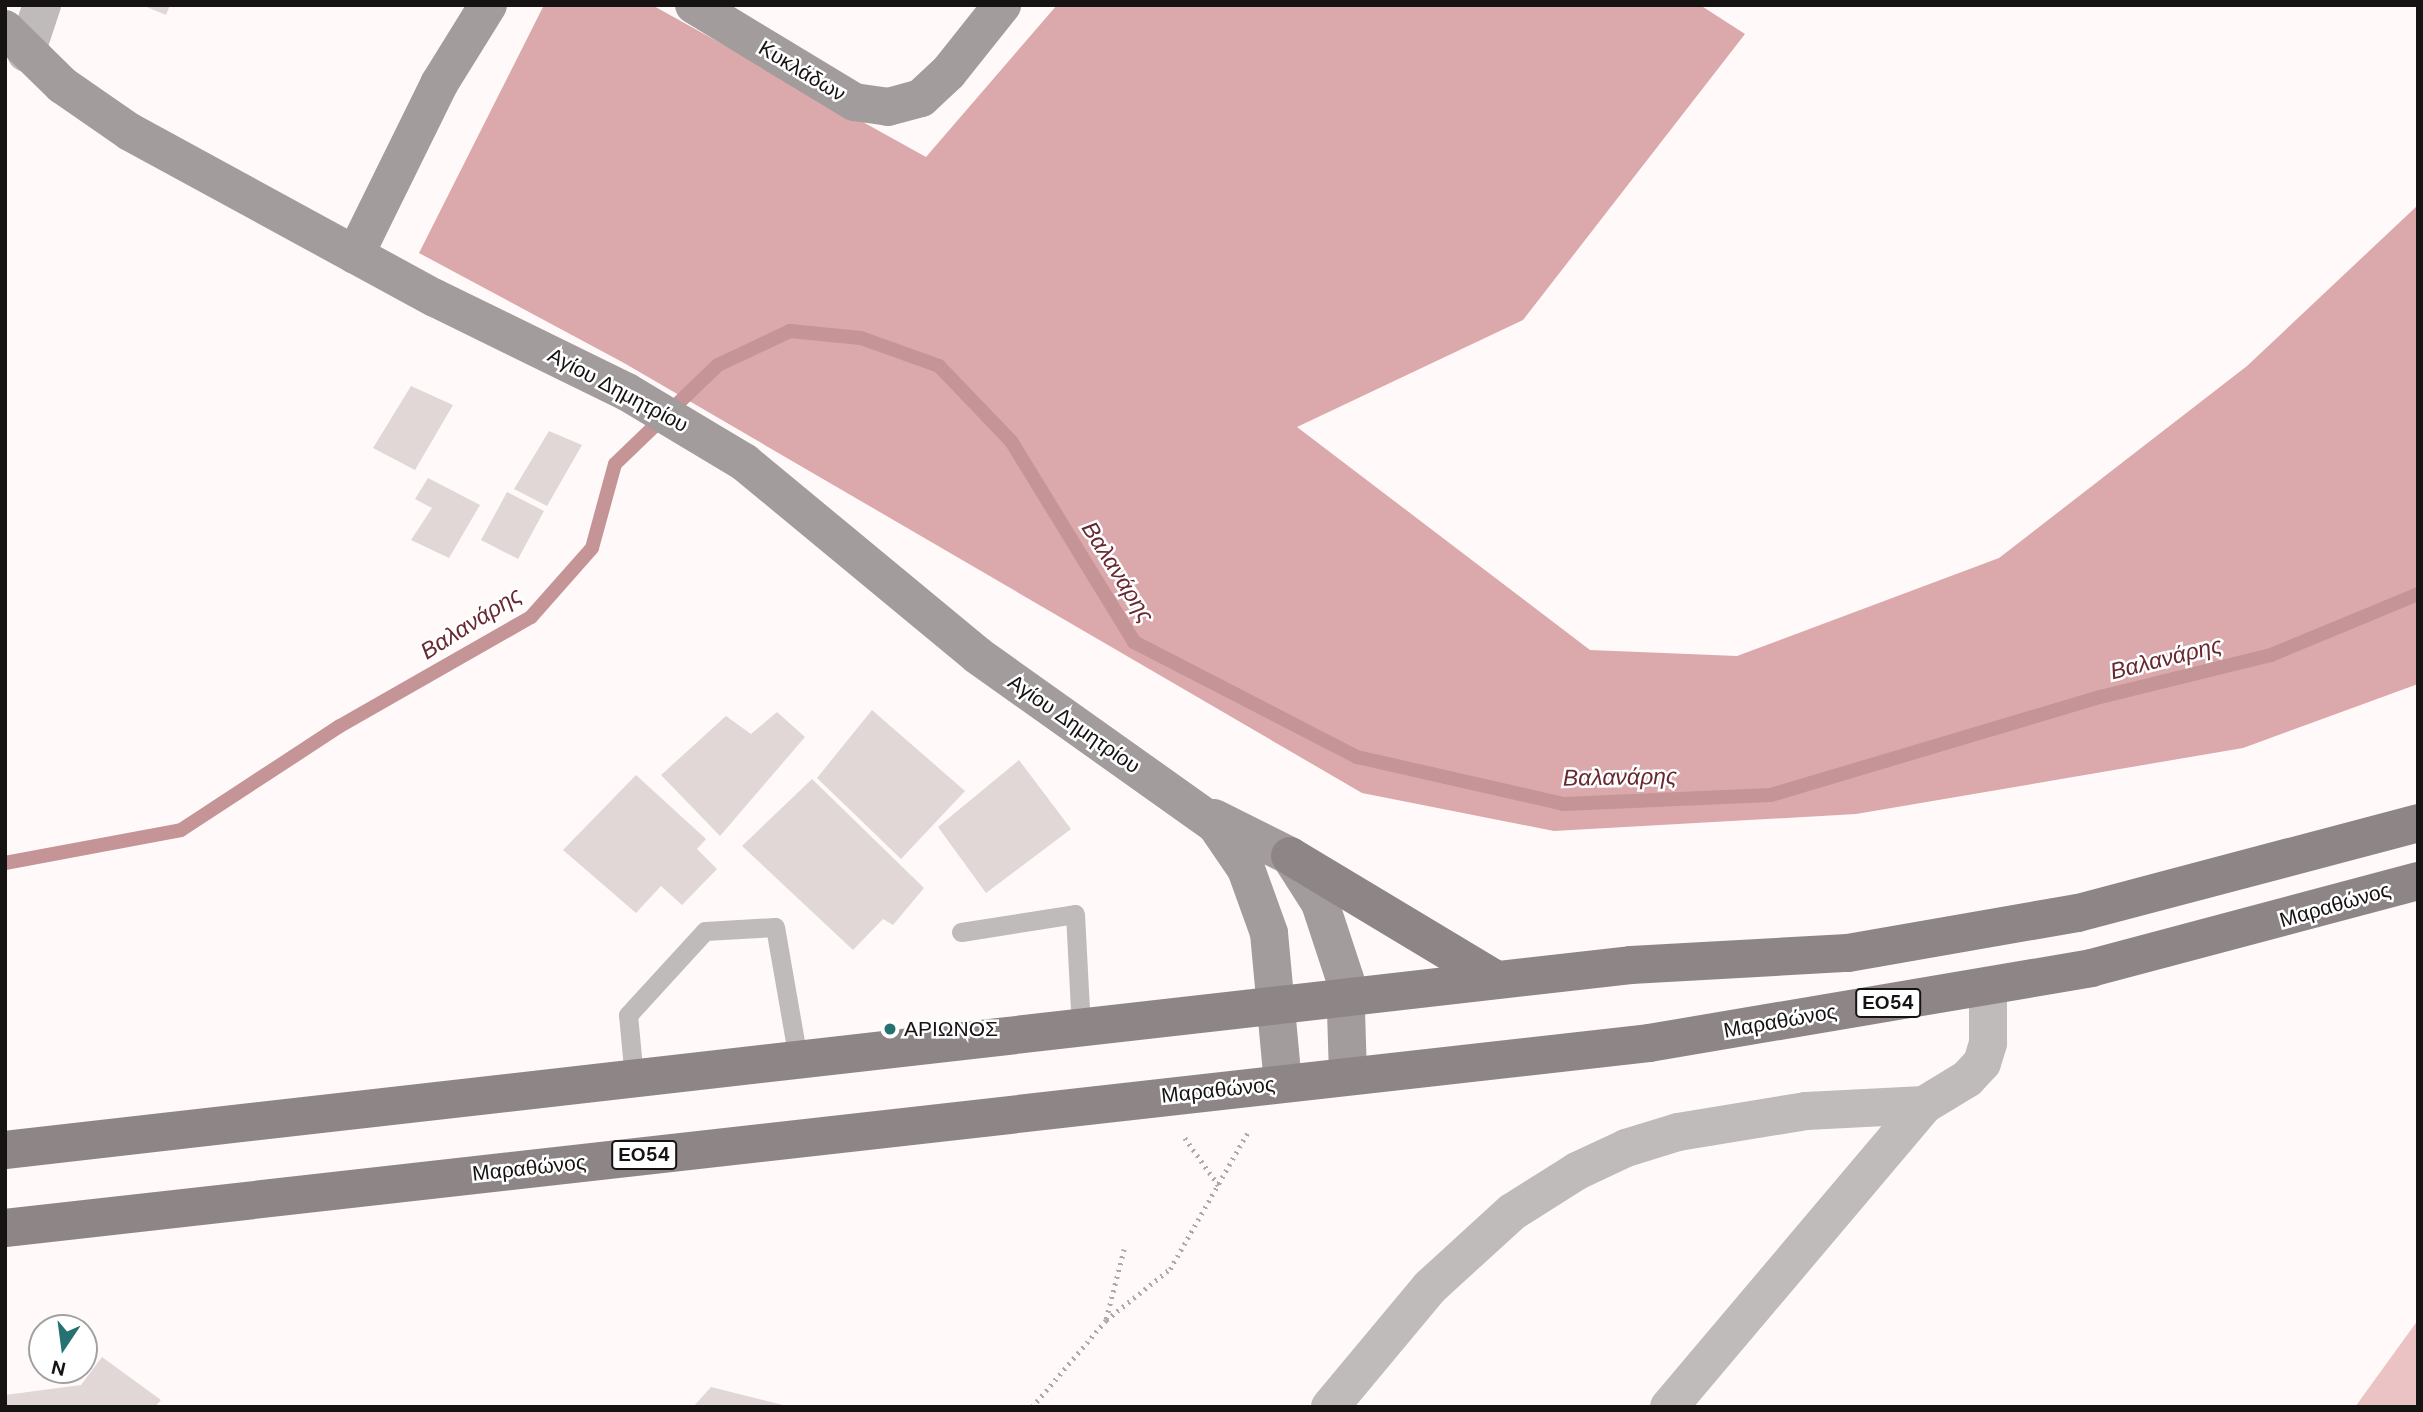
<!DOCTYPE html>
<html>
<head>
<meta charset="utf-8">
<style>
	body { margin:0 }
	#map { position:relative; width:2423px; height:1412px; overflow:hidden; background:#fff9f9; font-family:"DM Sans",sans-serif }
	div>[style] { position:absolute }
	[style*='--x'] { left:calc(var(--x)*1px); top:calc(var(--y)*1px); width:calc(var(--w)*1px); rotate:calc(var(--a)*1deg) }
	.green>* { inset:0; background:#ecc3c5 }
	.forest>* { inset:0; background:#dba9ab }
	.stream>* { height:14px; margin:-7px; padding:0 7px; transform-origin:7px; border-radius:7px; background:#c59497 }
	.building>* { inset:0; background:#e1d7d7 }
	.path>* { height:4.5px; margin-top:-2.25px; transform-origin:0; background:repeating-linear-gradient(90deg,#aea9a9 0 2px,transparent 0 7px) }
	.lane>* { height:19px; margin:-9.5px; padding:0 9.5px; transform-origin:9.5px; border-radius:9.5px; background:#bfbbbb }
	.street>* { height:38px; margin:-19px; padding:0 19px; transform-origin:19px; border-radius:19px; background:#bfbbbb }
	.secondary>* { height:38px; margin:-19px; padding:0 19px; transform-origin:19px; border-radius:19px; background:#a39c9c }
	.primary>* { height:38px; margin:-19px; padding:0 19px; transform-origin:19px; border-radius:19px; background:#8e8686 }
	.dots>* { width:19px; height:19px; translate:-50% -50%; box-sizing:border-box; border:4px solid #fff; border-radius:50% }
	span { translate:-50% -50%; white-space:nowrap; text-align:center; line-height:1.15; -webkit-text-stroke:5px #fff; paint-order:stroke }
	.shield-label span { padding:2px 5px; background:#fff; border:2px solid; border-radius:5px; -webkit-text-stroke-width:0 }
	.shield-label { font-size:19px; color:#161313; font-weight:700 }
	.street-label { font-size:21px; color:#161313 }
	.poi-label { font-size:21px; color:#161313 }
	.left { translate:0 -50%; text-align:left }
	.water-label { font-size:23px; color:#672931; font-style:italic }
	.frame { position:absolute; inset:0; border:7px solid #161313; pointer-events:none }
	.north { position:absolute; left:28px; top:1314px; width:70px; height:70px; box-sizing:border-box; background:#fff; border:2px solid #a2a1a1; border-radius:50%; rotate:193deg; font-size:19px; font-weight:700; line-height:28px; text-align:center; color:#161313 }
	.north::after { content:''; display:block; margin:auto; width:24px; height:32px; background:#267171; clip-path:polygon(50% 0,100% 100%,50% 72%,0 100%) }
</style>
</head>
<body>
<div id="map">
	<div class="green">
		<i style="clip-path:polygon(2418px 1320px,2418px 1407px,2355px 1407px)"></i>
	</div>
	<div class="forest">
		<i style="clip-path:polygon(544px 5px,652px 5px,926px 157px,1057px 5px,1700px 5px,1745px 34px,1523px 320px,1297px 427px,1590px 650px,1737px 656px,1999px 558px,2247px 366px,2418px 205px,2418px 684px,2243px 748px,1856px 814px,1554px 831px,1362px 793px,624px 363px,419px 253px)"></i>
	</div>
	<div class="stream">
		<i style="--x:5;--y:863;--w:179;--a:-10.6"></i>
		<i style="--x:181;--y:830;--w:190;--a:-33.2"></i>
		<i style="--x:340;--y:726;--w:220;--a:-29.7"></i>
		<i style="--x:531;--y:617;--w:92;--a:-48.5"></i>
		<i style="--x:592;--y:548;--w:87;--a:-74.7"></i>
		<i style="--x:615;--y:464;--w:143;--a:-43.9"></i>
		<i style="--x:718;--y:365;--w:80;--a:-25.3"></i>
		<i style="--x:790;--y:331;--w:71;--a:5.6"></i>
		<i style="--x:861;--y:338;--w:83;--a:19.7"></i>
		<i style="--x:939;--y:366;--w:104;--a:46.2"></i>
		<i style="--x:1011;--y:441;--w:236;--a:58.5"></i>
		<i style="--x:1134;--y:642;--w:251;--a:27.3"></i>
		<i style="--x:1357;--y:757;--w:212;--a:12.8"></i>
		<i style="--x:1564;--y:804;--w:207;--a:-2.5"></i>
		<i style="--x:1771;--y:795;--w:343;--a:-16.6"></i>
		<i style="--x:2100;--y:697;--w:176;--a:-13.8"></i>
		<i style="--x:2271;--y:655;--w:159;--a:-22.5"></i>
	</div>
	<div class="building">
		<i style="clip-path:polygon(142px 5px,170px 5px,166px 15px)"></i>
		<i style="clip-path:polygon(411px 386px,453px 405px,415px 470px,373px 448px)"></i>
		<i style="clip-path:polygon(549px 431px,582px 445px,547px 506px,514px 489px)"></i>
		<i style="clip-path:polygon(428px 478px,480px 505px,449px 558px,411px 540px,432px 508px,415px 499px)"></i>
		<i style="clip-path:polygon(507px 492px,544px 511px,518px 559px,481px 540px)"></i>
		<i style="clip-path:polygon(872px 710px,965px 791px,901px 859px,817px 778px)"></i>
		<i style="clip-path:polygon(777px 712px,805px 737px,720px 836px,661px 775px,726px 716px,751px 734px)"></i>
		<i style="clip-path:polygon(1019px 760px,1071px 829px,986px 893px,938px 827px)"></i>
		<i style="clip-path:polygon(636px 775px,706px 839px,697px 849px,717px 869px,682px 905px,661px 886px,636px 913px,563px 850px)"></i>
		<i style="clip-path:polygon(812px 779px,924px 888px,893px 925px,883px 919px,853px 950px,742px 846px)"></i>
		<i style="clip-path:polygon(102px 1357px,161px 1400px,155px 1407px,5px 1407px,5px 1395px,81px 1385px)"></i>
		<i style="clip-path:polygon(711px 1387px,787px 1406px,787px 1407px,693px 1407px)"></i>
	</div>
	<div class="path">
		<i style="--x:1185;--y:1138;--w:59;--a:54.7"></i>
		<i style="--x:1106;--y:1319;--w:72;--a:-75.6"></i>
		<i style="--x:1032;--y:1407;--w:114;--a:-49.6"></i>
		<i style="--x:1106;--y:1320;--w:82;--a:-38.6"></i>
		<i style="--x:1170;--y:1269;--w:160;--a:-60.4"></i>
	</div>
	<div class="lane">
		<i style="--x:961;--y:932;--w:115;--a:-9"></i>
		<i style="--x:1075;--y:914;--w:113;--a:87"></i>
		<i style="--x:634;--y:1078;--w:63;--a:-95.4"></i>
		<i style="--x:628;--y:1015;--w:114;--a:-47.5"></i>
		<i style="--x:705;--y:931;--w:70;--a:-3.3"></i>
		<i style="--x:775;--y:927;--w:134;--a:80.1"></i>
	</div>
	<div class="street">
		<i style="--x:26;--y:53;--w:51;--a:-71.6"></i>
		<i style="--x:1330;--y:1407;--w:156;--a:-50.2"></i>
		<i style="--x:1430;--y:1287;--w:111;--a:-42.4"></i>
		<i style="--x:1512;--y:1212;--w:77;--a:-32.2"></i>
		<i style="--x:1577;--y:1171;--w:54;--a:-25.1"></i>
		<i style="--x:1626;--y:1148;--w:54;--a:-17.1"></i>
		<i style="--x:1678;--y:1132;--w:130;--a:-9.3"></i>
		<i style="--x:1806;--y:1111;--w:118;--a:-2.9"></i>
		<i style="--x:1669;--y:1407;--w:395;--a:-49.8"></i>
		<i style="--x:1924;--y:1105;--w:50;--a:-31.2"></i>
		<i style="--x:1967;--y:1079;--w:22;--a:-47"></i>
		<i style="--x:1982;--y:1063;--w:21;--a:-73"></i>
		<i style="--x:1988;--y:1043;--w:56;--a:-90"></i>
	</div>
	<div class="secondary">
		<i style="--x:694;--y:5;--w:187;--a:31.2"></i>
		<i style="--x:854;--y:102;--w:34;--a:8"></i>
		<i style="--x:888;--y:107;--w:34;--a:-15"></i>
		<i style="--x:921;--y:98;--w:37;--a:-43"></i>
		<i style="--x:948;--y:73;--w:87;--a:-51.5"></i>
		<i style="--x:5;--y:29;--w:80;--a:44.5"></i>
		<i style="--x:62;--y:85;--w:83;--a:34.7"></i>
		<i style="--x:130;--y:132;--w:347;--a:28.6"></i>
		<i style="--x:435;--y:298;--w:214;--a:26.1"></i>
		<i style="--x:627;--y:392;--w:136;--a:30.9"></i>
		<i style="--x:744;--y:462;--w:303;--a:39.6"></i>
		<i style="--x:977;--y:655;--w:293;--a:35.4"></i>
		<i style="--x:1216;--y:825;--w:53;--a:55.7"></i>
		<i style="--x:1246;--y:869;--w:68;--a:70.2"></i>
		<i style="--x:1269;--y:933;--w:151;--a:84.7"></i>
		<i style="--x:355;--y:255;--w:191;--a:-63.8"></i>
		<i style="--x:439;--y:84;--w:93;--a:-58.2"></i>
		<i style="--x:1214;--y:818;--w:85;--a:26.6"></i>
		<i style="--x:1290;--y:856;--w:56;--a:57.4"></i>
		<i style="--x:1320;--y:903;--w:80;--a:71.8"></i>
		<i style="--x:1345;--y:979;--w:96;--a:88.2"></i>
	</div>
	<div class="primary">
		<i style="--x:1290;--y:856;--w:240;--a:31"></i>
		<i style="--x:5;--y:1150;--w:1636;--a:-6.49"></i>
		<i style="--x:1631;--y:965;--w:217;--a:-3.2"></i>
		<i style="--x:1848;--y:953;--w:233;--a:-9.9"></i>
		<i style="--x:2078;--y:913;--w:352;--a:-14.8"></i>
		<i style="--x:5;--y:1228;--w:1654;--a:-6.42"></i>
		<i style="--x:1649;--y:1043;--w:448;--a:-9.6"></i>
		<i style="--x:2091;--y:968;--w:338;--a:-14.9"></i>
	</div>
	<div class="dots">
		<i style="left:890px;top:1029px;background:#267171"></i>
	</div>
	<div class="shield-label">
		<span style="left:1888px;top:1003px">ΕΟ54</span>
		<span style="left:644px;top:1155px">ΕΟ54</span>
	</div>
	<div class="street-label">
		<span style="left:802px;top:71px;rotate:31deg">Κυκλάδων</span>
		<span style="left:618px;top:390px;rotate:28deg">Αγίου Δημητρίου</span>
		<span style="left:1074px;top:724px;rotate:35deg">Αγίου Δημητρίου</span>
		<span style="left:2335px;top:905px;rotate:-16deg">Μαραθώνος</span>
		<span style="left:1780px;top:1021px;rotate:-10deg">Μαραθώνος</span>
		<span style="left:1218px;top:1090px;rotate:-6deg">Μαραθώνος</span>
		<span style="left:529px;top:1168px;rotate:-6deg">Μαραθώνος</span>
	</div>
	<div class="poi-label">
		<span class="left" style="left:904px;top:1029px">ΑΡΙΩΝΟΣ</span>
	</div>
	<div class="water-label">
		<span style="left:1118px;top:572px;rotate:58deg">Βαλανάρης</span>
		<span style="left:471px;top:623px;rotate:-32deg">Βαλανάρης</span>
		<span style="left:2166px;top:658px;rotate:-14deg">Βαλανάρης</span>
		<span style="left:1620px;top:777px;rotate:-1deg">Βαλανάρης</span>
	</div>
	<div class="frame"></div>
	<div class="north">N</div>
</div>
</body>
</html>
